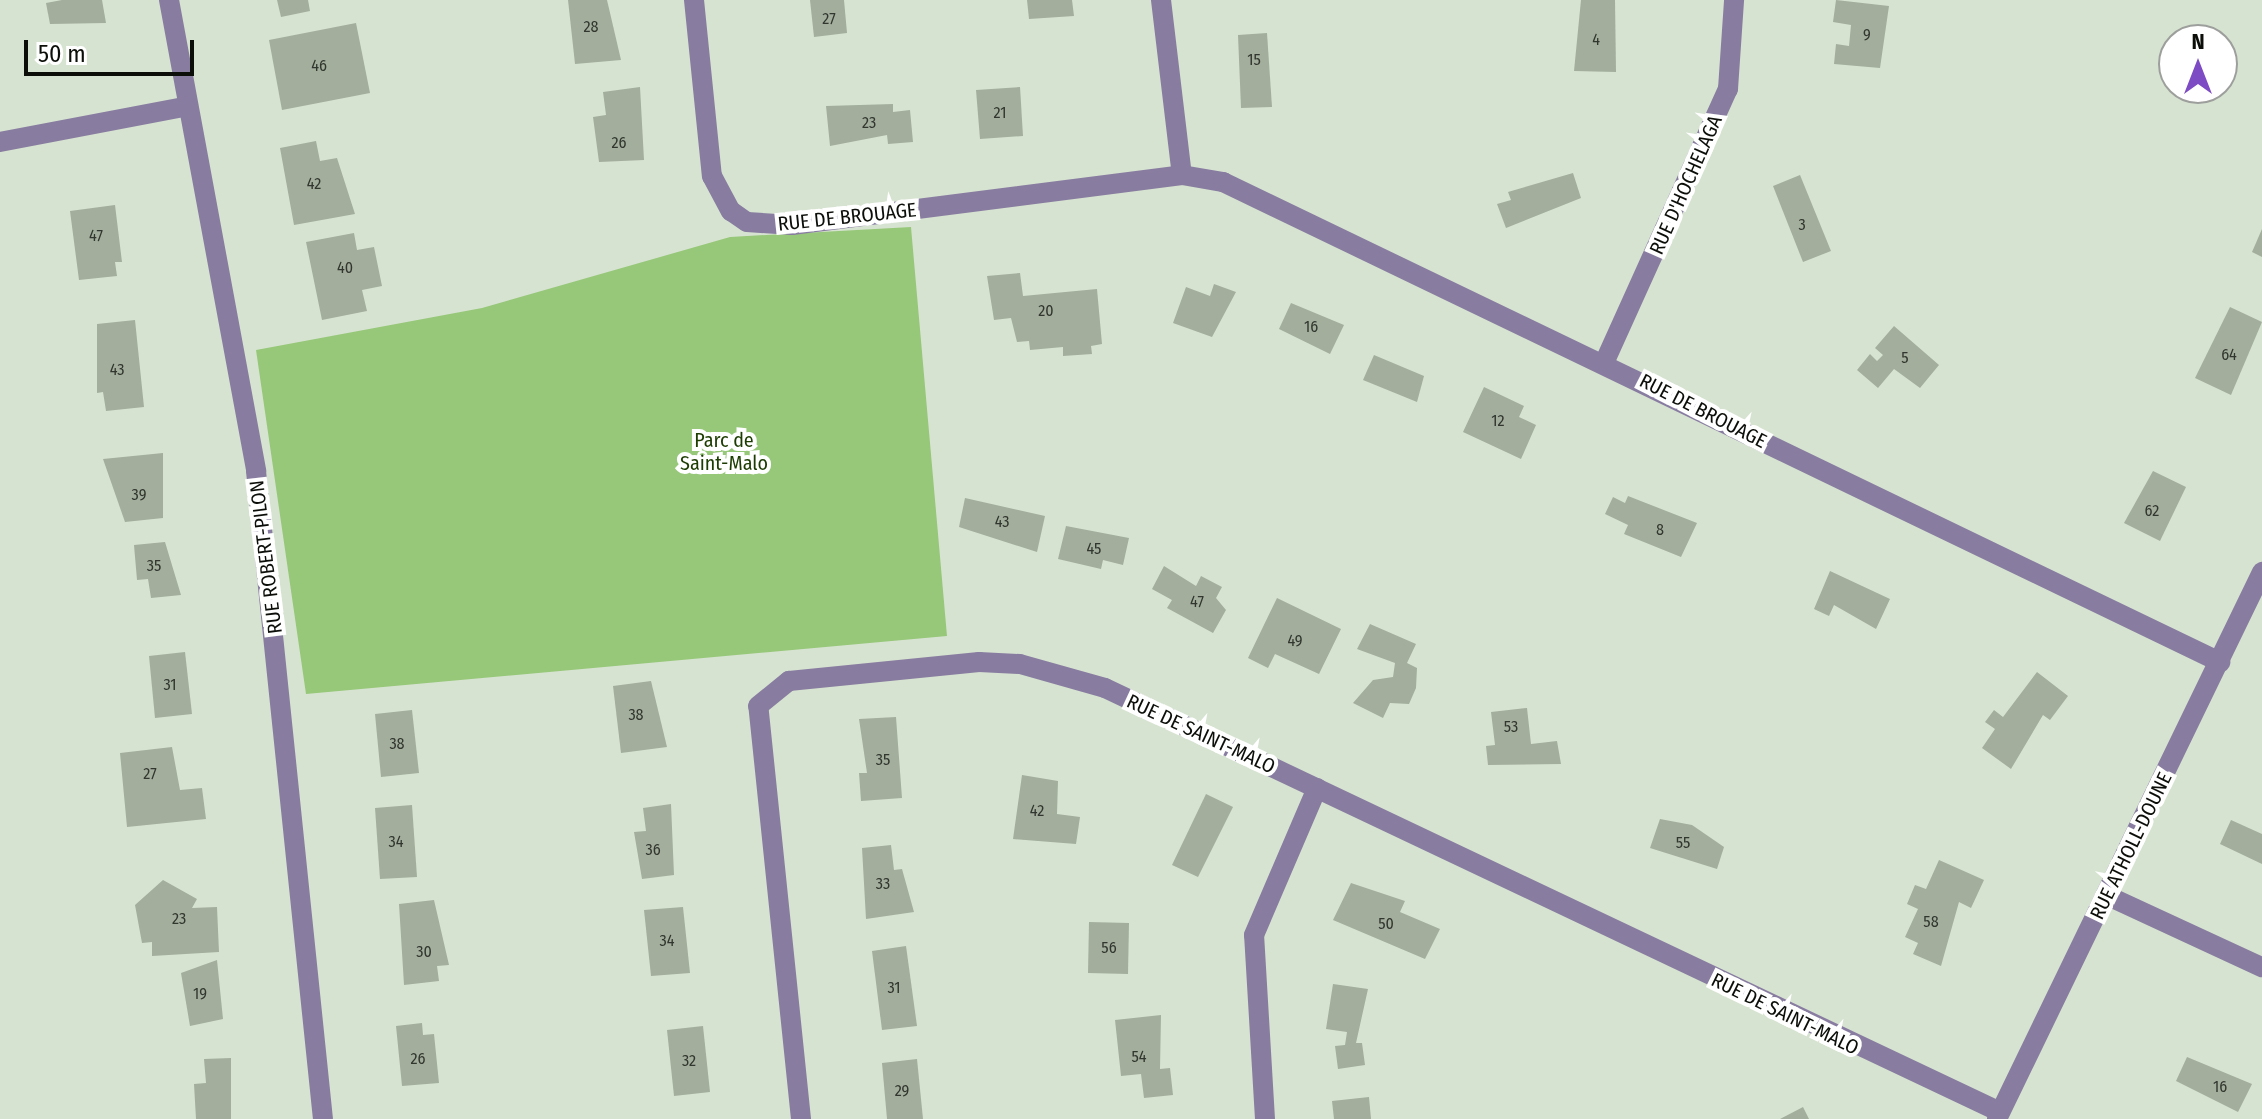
<!DOCTYPE html>
<html>
<head>
<meta charset="utf-8">
<style>
	body { margin:0 }
	#map { position:relative; width:2262px; height:1119px; overflow:hidden; background:#d7e3d1; font-family:"Fira Sans Condensed",sans-serif }
	div>[style] { position:absolute }
	[style*='--x'] { left:calc(var(--x)*1px); top:calc(var(--y)*1px); width:calc(var(--w)*1px); rotate:calc(var(--a)*1deg) }
	.green>* { inset:0; background:#97c87a }
	.building>* { inset:0; background:#a3ae9d }
	.minor>* { height:20px; margin:-10px; padding:0 10px; transform-origin:10px; border-radius:10px; background:#887da0 }
	span { translate:-50% -50%; white-space:nowrap; text-align:center; line-height:1.15; -webkit-text-stroke:8px #fff; paint-order:stroke }
	.number-label { font-size:16px; color:#31362e }
	.number-label span { -webkit-text-stroke-width:0 }
	.street-label { font-size:20px; color:#0b0e09 }
	.park-label { font-size:20px; color:#1d3c02 }
	.north { position:absolute; left:2158px; top:24px; width:80px; height:80px; box-sizing:border-box; background:#fff; border:2px solid #9d9f9d; border-radius:50%; rotate:0deg; font-size:22px; font-weight:700; line-height:32px; text-align:center; color:#0b0e09 }
	.north::after { content:''; display:block; margin:auto; width:28px; height:36px; background:#7d4bc3; clip-path:polygon(50% 0,100% 100%,50% 72%,0 100%) }
	.scale { position:absolute; left:24px; top:40px; width:170px; height:36px; box-sizing:border-box; border:4px solid #0b0e09; border-top:0; padding-left:10px; font-size:24px; line-height:28px; white-space:nowrap; color:#0b0e09; -webkit-text-stroke:6px #fff; paint-order:stroke }
</style>
</head>
<body>
<div id="map">
	<div class="green">
		<i style="clip-path:polygon(911px 227px,947px 636px,306px 694px,256px 350px,482px 308px,730px 237px)"></i>
	</div>
	<div class="building">
		<i style="clip-path:polygon(62px 0,102px 0,106px 23px,50px 24px,46px 3px)"></i>
		<i style="clip-path:polygon(277px 0,308px 0,310px 11px,281px 17px)"></i>
		<i style="clip-path:polygon(568px 0,607px 0,621px 60px,575px 64px)"></i>
		<i style="clip-path:polygon(810px 0,844px 0,847px 33px,814px 37px)"></i>
		<i style="clip-path:polygon(1027px 0,1072px 0,1074px 16px,1029px 19px)"></i>
		<i style="clip-path:polygon(1581px 0,1615px 0,1616px 72px,1574px 71px)"></i>
		<i style="clip-path:polygon(1836px 0,1889px 6px,1880px 68px,1834px 64px,1836px 44px,1849px 46px,1851px 25px,1833px 22px)"></i>
		<i style="clip-path:polygon(356px 23px,370px 93px,282px 110px,269px 40px)"></i>
		<i style="clip-path:polygon(1267px 33px,1272px 107px,1241px 108px,1238px 35px)"></i>
		<i style="clip-path:polygon(640px 87px,644px 160px,599px 162px,593px 117px,606px 115px,603px 92px)"></i>
		<i style="clip-path:polygon(1020px 87px,1023px 136px,980px 139px,976px 90px)"></i>
		<i style="clip-path:polygon(893px 104px,893px 112px,910px 110px,913px 142px,888px 144px,887px 135px,830px 146px,826px 106px)"></i>
		<i style="clip-path:polygon(316px 141px,320px 161px,337px 158px,355px 214px,294px 225px,280px 148px)"></i>
		<i style="clip-path:polygon(1573px 173px,1581px 198px,1506px 228px,1497px 204px,1511px 200px,1508px 192px)"></i>
		<i style="clip-path:polygon(1800px 175px,1831px 251px,1803px 262px,1773px 186px)"></i>
		<i style="clip-path:polygon(115px 205px,122px 262px,115px 262px,117px 276px,79px 280px,70px 211px)"></i>
		<i style="clip-path:polygon(2262px 229px,2262px 257px,2252px 252px)"></i>
		<i style="clip-path:polygon(354px 233px,357px 250px,374px 247px,382px 286px,362px 290px,367px 311px,322px 320px,306px 242px)"></i>
		<i style="clip-path:polygon(1020px 273px,1023px 296px,1097px 289px,1102px 344px,1091px 346px,1092px 354px,1063px 356px,1063px 347px,1030px 350px,1029px 341px,1017px 342px,1011px 318px,994px 320px,987px 276px)"></i>
		<i style="clip-path:polygon(1214px 284px,1236px 292px,1212px 337px,1173px 323px,1186px 287px,1210px 296px)"></i>
		<i style="clip-path:polygon(1291px 303px,1344px 325px,1330px 354px,1279px 329px)"></i>
		<i style="clip-path:polygon(2230px 307px,2262px 322px,2231px 395px,2195px 378px)"></i>
		<i style="clip-path:polygon(135px 320px,144px 407px,106px 411px,103px 392px,97px 393px,97px 324px)"></i>
		<i style="clip-path:polygon(1894px 326px,1939px 365px,1920px 388px,1894px 369px,1878px 388px,1857px 370px,1870px 354px,1877px 361px,1883px 355px,1875px 348px)"></i>
		<i style="clip-path:polygon(1374px 355px,1424px 376px,1417px 402px,1363px 380px)"></i>
		<i style="clip-path:polygon(1484px 387px,1524px 406px,1519px 417px,1536px 425px,1521px 459px,1463px 432px)"></i>
		<i style="clip-path:polygon(163px 453px,163px 518px,125px 522px,103px 459px)"></i>
		<i style="clip-path:polygon(2153px 471px,2186px 487px,2160px 541px,2124px 523px)"></i>
		<i style="clip-path:polygon(1628px 496px,1697px 523px,1681px 557px,1624px 534px,1628px 525px,1605px 514px,1613px 497px,1625px 503px)"></i>
		<i style="clip-path:polygon(965px 498px,1045px 516px,1037px 552px,959px 527px)"></i>
		<i style="clip-path:polygon(1066px 526px,1129px 538px,1123px 565px,1103px 560px,1101px 569px,1058px 559px)"></i>
		<i style="clip-path:polygon(165px 542px,181px 595px,151px 598px,148px 579px,137px 580px,134px 545px)"></i>
		<i style="clip-path:polygon(1164px 566px,1196px 586px,1201px 576px,1222px 587px,1216px 598px,1226px 610px,1213px 633px,1167px 608px,1172px 600px,1152px 589px)"></i>
		<i style="clip-path:polygon(1830px 571px,1890px 599px,1876px 629px,1834px 605px,1829px 616px,1814px 609px)"></i>
		<i style="clip-path:polygon(1277px 598px,1341px 629px,1319px 674px,1275px 654px,1268px 668px,1248px 658px)"></i>
		<i style="clip-path:polygon(1370px 624px,1416px 644px,1407px 663px,1417px 668px,1416px 688px,1409px 704px,1390px 703px,1383px 718px,1353px 703px,1373px 680px,1393px 677px,1395px 663px,1357px 649px)"></i>
		<i style="clip-path:polygon(185px 652px,192px 714px,155px 718px,149px 656px)"></i>
		<i style="clip-path:polygon(2037px 672px,2068px 696px,2050px 720px,2043px 715px,2011px 769px,1982px 748px,1995px 729px,1985px 722px,1994px 710px,2003px 717px)"></i>
		<i style="clip-path:polygon(651px 681px,667px 747px,621px 753px,613px 686px)"></i>
		<i style="clip-path:polygon(1527px 708px,1531px 744px,1557px 741px,1561px 764px,1488px 765px,1486px 746px,1495px 745px,1491px 712px)"></i>
		<i style="clip-path:polygon(412px 710px,419px 773px,381px 777px,375px 714px)"></i>
		<i style="clip-path:polygon(896px 717px,902px 798px,861px 801px,859px 773px,867px 773px,859px 719px)"></i>
		<i style="clip-path:polygon(172px 747px,180px 790px,202px 788px,206px 819px,127px 827px,120px 753px)"></i>
		<i style="clip-path:polygon(1022px 775px,1058px 781px,1057px 814px,1080px 817px,1076px 844px,1013px 839px)"></i>
		<i style="clip-path:polygon(1206px 794px,1233px 807px,1198px 877px,1172px 865px)"></i>
		<i style="clip-path:polygon(671px 804px,674px 875px,642px 879px,634px 832px,646px 831px,643px 808px)"></i>
		<i style="clip-path:polygon(412px 805px,417px 877px,380px 879px,375px 808px)"></i>
		<i style="clip-path:polygon(1660px 819px,1692px 825px,1724px 847px,1717px 869px,1650px 848px)"></i>
		<i style="clip-path:polygon(2231px 820px,2262px 834px,2262px 864px,2220px 844px)"></i>
		<i style="clip-path:polygon(891px 845px,894px 870px,902px 869px,914px 912px,866px 919px,862px 848px)"></i>
		<i style="clip-path:polygon(1939px 860px,1984px 880px,1971px 908px,1959px 902px,1941px 966px,1913px 954px,1918px 943px,1905px 937px,1918px 909px,1907px 904px,1915px 885px,1926px 889px)"></i>
		<i style="clip-path:polygon(163px 880px,197px 899px,192px 908px,217px 907px,219px 952px,152px 956px,152px 942px,142px 943px,135px 905px)"></i>
		<i style="clip-path:polygon(1351px 883px,1405px 901px,1400px 912px,1440px 929px,1425px 959px,1333px 920px)"></i>
		<i style="clip-path:polygon(434px 900px,449px 965px,437px 966px,439px 981px,404px 985px,399px 904px)"></i>
		<i style="clip-path:polygon(683px 907px,690px 973px,651px 976px,644px 910px)"></i>
		<i style="clip-path:polygon(1089px 922px,1129px 923px,1128px 974px,1088px 973px)"></i>
		<i style="clip-path:polygon(906px 946px,917px 1026px,882px 1030px,872px 951px)"></i>
		<i style="clip-path:polygon(217px 960px,223px 1019px,190px 1026px,181px 973px)"></i>
		<i style="clip-path:polygon(1333px 984px,1368px 989px,1356px 1043px,1362px 1043px,1365px 1065px,1338px 1069px,1335px 1046px,1345px 1045px,1347px 1032px,1326px 1029px)"></i>
		<i style="clip-path:polygon(1161px 1015px,1160px 1069px,1170px 1068px,1173px 1095px,1144px 1098px,1141px 1074px,1121px 1076px,1115px 1020px)"></i>
		<i style="clip-path:polygon(422px 1023px,423px 1035px,434px 1034px,439px 1083px,402px 1086px,396px 1026px)"></i>
		<i style="clip-path:polygon(703px 1026px,710px 1092px,674px 1096px,667px 1030px)"></i>
		<i style="clip-path:polygon(2187px 1057px,2252px 1084px,2238px 1112px,2176px 1081px)"></i>
		<i style="clip-path:polygon(231px 1058px,231px 1119px,196px 1119px,194px 1084px,206px 1083px,204px 1059px)"></i>
		<i style="clip-path:polygon(917px 1059px,923px 1119px,887px 1119px,882px 1063px)"></i>
		<i style="clip-path:polygon(1369px 1097px,1371px 1119px,1334px 1119px,1332px 1101px)"></i>
		<i style="clip-path:polygon(1803px 1107px,1809px 1119px,1780px 1119px)"></i>
	</div>
	<div class="minor">
		<i style="--x:169;--y:0;--w:479;--a:79.5"></i>
		<i style="--x:256;--y:471;--w:651;--a:84.1"></i>
		<i style="--x:694;--y:0;--w:177;--a:84.2"></i>
		<i style="--x:712;--y:176;--w:40;--a:62"></i>
		<i style="--x:731;--y:211;--w:19;--a:35"></i>
		<i style="--x:747;--y:222;--w:45;--a:3.8"></i>
		<i style="--x:792;--y:225;--w:393;--a:-7.3"></i>
		<i style="--x:1182;--y:175;--w:42;--a:9.7"></i>
		<i style="--x:1223;--y:182;--w:1107;--a:25.71"></i>
		<i style="--x:1161;--y:0;--w:176;--a:83.2"></i>
		<i style="--x:0;--y:142;--w:191;--a:-10.8"></i>
		<i style="--x:1605;--y:361;--w:299;--a:-65.7"></i>
		<i style="--x:1728;--y:89;--w:89;--a:-86.1"></i>
		<i style="--x:2108;--y:896;--w:170;--a:24.8"></i>
		<i style="--x:801;--y:1119;--w:415;--a:-95.9"></i>
		<i style="--x:758;--y:706;--w:40;--a:-39"></i>
		<i style="--x:789;--y:681;--w:191;--a:-5.7"></i>
		<i style="--x:979;--y:662;--w:41;--a:2.8"></i>
		<i style="--x:1020;--y:664;--w:88;--a:15.8"></i>
		<i style="--x:1105;--y:688;--w:990;--a:25.35"></i>
		<i style="--x:1265;--y:1119;--w:184;--a:-93.4"></i>
		<i style="--x:1254;--y:935;--w:160;--a:-66.8"></i>
		<i style="--x:1997;--y:1119;--w:608;--a:-64.15"></i>
	</div>
	<div class="number-label">
		<span style="left:829px;top:19px">27</span>
		<span style="left:591px;top:27px">28</span>
		<span style="left:1867px;top:35px">9</span>
		<span style="left:1596px;top:40px">4</span>
		<span style="left:1254px;top:60px">15</span>
		<span style="left:319px;top:66px">46</span>
		<span style="left:1000px;top:113px">21</span>
		<span style="left:869px;top:123px">23</span>
		<span style="left:619px;top:143px">26</span>
		<span style="left:314px;top:184px">42</span>
		<span style="left:1802px;top:225px">3</span>
		<span style="left:96px;top:236px">47</span>
		<span style="left:345px;top:268px">40</span>
		<span style="left:1046px;top:311px">20</span>
		<span style="left:1311px;top:327px">16</span>
		<span style="left:2229px;top:355px">64</span>
		<span style="left:1905px;top:358px">5</span>
		<span style="left:117px;top:370px">43</span>
		<span style="left:1498px;top:421px">12</span>
		<span style="left:139px;top:495px">39</span>
		<span style="left:2152px;top:511px">62</span>
		<span style="left:1002px;top:522px">43</span>
		<span style="left:1660px;top:530px">8</span>
		<span style="left:1094px;top:549px">45</span>
		<span style="left:154px;top:566px">35</span>
		<span style="left:1197px;top:602px">47</span>
		<span style="left:1295px;top:641px">49</span>
		<span style="left:170px;top:685px">31</span>
		<span style="left:636px;top:715px">38</span>
		<span style="left:1511px;top:727px">53</span>
		<span style="left:397px;top:744px">38</span>
		<span style="left:883px;top:760px">35</span>
		<span style="left:150px;top:774px">27</span>
		<span style="left:1037px;top:811px">42</span>
		<span style="left:396px;top:842px">34</span>
		<span style="left:1683px;top:843px">55</span>
		<span style="left:653px;top:850px">36</span>
		<span style="left:883px;top:884px">33</span>
		<span style="left:179px;top:919px">23</span>
		<span style="left:1931px;top:922px">58</span>
		<span style="left:1386px;top:924px">50</span>
		<span style="left:667px;top:941px">34</span>
		<span style="left:1109px;top:948px">56</span>
		<span style="left:424px;top:952px">30</span>
		<span style="left:894px;top:988px">31</span>
		<span style="left:200px;top:994px">19</span>
		<span style="left:1139px;top:1057px">54</span>
		<span style="left:418px;top:1059px">26</span>
		<span style="left:689px;top:1061px">32</span>
		<span style="left:2220px;top:1087px">16</span>
		<span style="left:902px;top:1091px">29</span>
	</div>
	<div class="street-label">
		<span style="left:1686px;top:185px;rotate:-66deg">RUE D'HOCHELAGA</span>
		<span style="left:847px;top:217px;rotate:-6deg">RUE DE BROUAGE</span>
		<span style="left:1703px;top:411px;rotate:27deg">RUE DE BROUAGE</span>
		<span style="left:266px;top:557px;rotate:-97deg">RUE ROBERT-PILON</span>
		<span style="left:1201px;top:734px;rotate:25deg">RUE DE SAINT-MALO</span>
		<span style="left:2131px;top:846px;rotate:-64deg">RUE ATHOLL-DOUNE</span>
		<span style="left:1785px;top:1014px;rotate:26deg">RUE DE SAINT-MALO</span>
	</div>
	<div class="park-label">
		<span style="left:724px;top:452px">Parc de<br>Saint-Malo</span>
	</div>
	<div class="north">N</div>
	<div class="scale">50 m</div>
</div>
</body>
</html>
